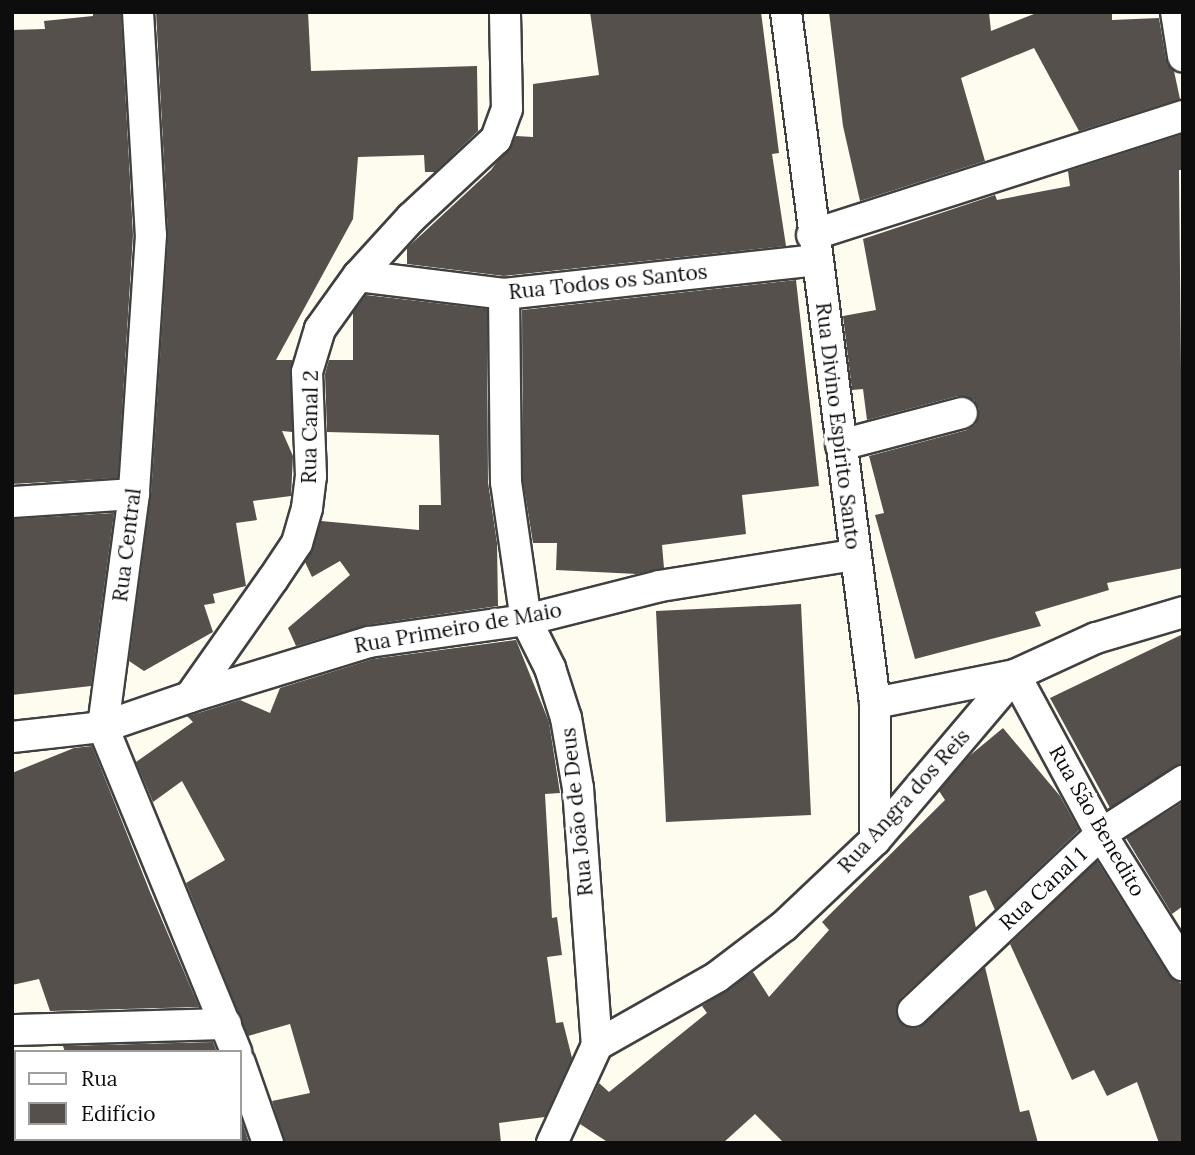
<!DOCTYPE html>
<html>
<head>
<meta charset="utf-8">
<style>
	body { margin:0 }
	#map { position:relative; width:1195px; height:1155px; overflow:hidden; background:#fefcef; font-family:Lora,serif }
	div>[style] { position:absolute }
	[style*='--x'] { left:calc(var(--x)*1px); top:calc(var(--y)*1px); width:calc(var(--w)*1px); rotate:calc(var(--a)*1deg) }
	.building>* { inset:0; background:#55504b }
	.roads { filter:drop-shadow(2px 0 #404040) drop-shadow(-2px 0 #404040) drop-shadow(0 2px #404040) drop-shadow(0 -2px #404040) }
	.street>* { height:30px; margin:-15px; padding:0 15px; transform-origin:15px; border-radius:15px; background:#fff }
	span { translate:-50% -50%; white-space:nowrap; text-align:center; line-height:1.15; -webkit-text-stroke:7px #fff; paint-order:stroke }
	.street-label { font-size:21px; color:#0d0d0d }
	.frame { position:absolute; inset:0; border:14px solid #0d0d0d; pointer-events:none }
	.legend { position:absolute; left:14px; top:1050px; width:228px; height:91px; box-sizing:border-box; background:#fff; border:2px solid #9e9e9e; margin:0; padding:9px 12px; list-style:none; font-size:21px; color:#0d0d0d }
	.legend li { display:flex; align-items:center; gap:14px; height:35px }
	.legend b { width:35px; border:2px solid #9e9e9e }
</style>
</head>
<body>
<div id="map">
	<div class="building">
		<i style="clip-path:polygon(93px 12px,121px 12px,133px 235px,118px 478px,12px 484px,12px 30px,45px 29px,44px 21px,93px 16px)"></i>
		<i style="clip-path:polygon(156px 12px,308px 12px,311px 71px,477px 66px,478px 131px,435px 172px,425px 172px,424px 155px,358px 157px,353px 219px,276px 360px,292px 360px,292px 432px,282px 431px,293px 456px,291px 496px,253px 501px,257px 520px,236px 523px,246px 586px,213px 594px,215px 603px,204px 605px,213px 632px,144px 671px,129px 661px,151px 495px,168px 236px)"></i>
		<i style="clip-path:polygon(590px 12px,761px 12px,779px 153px,772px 154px,786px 246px,504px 276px,407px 264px,407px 248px,491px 170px,516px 136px,533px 137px,533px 84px,599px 75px)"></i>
		<i style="clip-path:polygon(829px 12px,989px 12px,991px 31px,1039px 12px,1112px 12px,1112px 20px,1159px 18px,1166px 59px,1174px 71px,1180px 99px,1079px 131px,1034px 48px,961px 78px,985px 161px,860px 201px,843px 126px)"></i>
		<i style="clip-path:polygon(1183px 134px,1183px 170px,1179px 170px,1183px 568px,1107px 583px,1109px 590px,1035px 612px,1041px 626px,915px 659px,875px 515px,884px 513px,869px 456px,967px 430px,975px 425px,979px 409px,974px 400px,958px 396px,867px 420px,863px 389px,852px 390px,843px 316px,876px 310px,863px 239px,995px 195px,997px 200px,1070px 186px,1068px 171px)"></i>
		<i style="clip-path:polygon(796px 280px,819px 486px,742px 495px,746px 534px,662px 545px,664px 568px,637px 574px,556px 570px,557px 543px,533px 543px,523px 481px,522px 310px)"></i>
		<i style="clip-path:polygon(366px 295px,487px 309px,488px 482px,497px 543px,498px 606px,367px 625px,296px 646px,288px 628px,350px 575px,340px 561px,312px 577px,305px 562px,321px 521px,419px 530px,419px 505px,441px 505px,439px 435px,327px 432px,325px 374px,329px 360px,353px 360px,353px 312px)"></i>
		<i style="clip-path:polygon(114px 513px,91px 686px,12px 695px,12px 519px)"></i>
		<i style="clip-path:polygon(801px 604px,811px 815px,666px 822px,656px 611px)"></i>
		<i style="clip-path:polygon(1183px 634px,1183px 764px,1110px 808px,1050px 698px)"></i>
		<i style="clip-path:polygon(516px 640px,549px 722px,560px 793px,545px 794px,552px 918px,557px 917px,562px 955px,547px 957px,556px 1023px,563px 1022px,572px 1058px,545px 1117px,499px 1123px,501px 1143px,285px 1143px,272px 1101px,310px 1093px,290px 1024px,248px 1036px,186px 883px,225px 860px,182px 781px,153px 802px,136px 762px,193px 722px,187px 716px,195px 714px,240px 700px,270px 713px,280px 688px,373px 659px)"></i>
		<i style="clip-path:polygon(1003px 728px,1060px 796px,1079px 830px,995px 910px,986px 890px,969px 896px,976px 928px,901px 998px,896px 1014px,901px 1023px,918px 1028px,985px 967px,1020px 1112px,1029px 1110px,1038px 1143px,784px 1143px,755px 1114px,723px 1143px,609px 1143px,580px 1124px,599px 1083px,609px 1092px,707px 1013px,702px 1006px,753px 972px,769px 997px,829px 930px,822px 922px,945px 800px,939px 791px,968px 757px)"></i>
		<i style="clip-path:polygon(92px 746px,150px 892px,199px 1007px,50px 1011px,39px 979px,12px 985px,12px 773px,74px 748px)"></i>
		<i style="clip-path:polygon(1183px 802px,1183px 906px,1172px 914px,1126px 838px)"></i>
		<i style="clip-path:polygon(1097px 861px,1168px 974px,1183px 985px,1183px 1143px,1159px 1143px,1137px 1082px,1107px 1096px,1094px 1070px,1072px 1080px,1010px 944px)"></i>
		<i style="clip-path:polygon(213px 1042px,217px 1052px,65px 1052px,63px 1046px)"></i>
		<i style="clip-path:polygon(240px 1115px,249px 1143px,240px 1143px)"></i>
	</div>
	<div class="roads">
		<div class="street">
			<i style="--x:138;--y:12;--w:223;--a:86.7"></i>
			<i style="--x:151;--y:235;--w:260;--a:93.8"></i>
			<i style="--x:134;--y:494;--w:235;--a:97.6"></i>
			<i style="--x:103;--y:727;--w:351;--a:67.7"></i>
			<i style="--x:786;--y:12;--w:697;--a:82.66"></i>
			<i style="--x:875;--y:703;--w:137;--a:90"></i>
			<i style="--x:1176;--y:12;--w:45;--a:81"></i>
			<i style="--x:812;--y:235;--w:390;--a:-17.8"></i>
			<i style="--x:358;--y:276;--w:147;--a:7"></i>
			<i style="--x:504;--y:294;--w:315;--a:-6.2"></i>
			<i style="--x:504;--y:294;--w:188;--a:89.4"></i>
			<i style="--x:506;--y:482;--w:139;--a:81.8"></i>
			<i style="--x:526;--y:620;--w:54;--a:63.4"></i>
			<i style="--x:550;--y:668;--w:52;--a:72.3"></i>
			<i style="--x:566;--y:718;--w:71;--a:80.3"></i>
			<i style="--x:578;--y:788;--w:258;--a:85.8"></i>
			<i style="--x:841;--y:445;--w:125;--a:-14.8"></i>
			<i style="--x:12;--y:502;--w:122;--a:-3.8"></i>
			<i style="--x:190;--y:697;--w:187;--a:-17.1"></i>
			<i style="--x:369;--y:642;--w:159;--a:-8"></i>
			<i style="--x:526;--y:620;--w:138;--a:-14.2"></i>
			<i style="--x:660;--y:586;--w:196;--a:-9.1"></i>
			<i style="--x:875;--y:703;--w:143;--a:-11.3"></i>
			<i style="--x:1015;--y:675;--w:181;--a:61.6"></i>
			<i style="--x:1101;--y:834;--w:155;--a:58"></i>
			<i style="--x:12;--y:737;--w:92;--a:-6.3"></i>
			<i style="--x:103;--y:727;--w:92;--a:-19"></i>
			<i style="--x:190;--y:697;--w:144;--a:-54.9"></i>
			<i style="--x:273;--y:579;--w:43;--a:-56.3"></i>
			<i style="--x:297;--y:543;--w:36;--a:-74"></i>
			<i style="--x:307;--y:508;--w:32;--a:-83"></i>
			<i style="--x:311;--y:476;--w:104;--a:-92.2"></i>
			<i style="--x:307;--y:372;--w:45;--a:-73.2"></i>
			<i style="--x:320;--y:329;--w:65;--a:-54.4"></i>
			<i style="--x:358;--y:276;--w:79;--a:-47.6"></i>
			<i style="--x:411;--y:218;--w:116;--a:-42.9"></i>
			<i style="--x:496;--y:139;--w:32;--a:-70"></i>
			<i style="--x:507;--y:109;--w:97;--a:-91.2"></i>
			<i style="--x:913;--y:1011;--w:258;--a:-43.3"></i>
			<i style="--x:1101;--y:834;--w:98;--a:-32.9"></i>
			<i style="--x:12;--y:1030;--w:214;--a:-1.6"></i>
			<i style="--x:240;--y:1063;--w:85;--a:70.7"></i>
			<i style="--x:552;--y:1143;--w:108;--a:-65.3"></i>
			<i style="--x:597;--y:1045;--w:138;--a:-29.5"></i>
			<i style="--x:717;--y:977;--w:84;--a:-37.3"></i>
			<i style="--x:784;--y:926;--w:125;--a:-43.4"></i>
			<i style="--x:875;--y:840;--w:216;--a:-49.7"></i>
			<i style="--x:1015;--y:675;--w:89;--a:-24.6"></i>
			<i style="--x:1096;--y:638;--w:91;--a:-16.6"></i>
		</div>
	</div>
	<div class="street-label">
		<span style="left:608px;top:282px;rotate:-6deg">Rua Todos os Santos</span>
		<span style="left:838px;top:426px;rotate:83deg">Rua Divino Espírito Santo</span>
		<span style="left:310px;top:427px;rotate:-89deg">Rua Canal 2</span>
		<span style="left:127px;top:545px;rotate:-83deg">Rua Central</span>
		<span style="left:458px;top:628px;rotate:-10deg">Rua Primeiro de Maio</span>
		<span style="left:904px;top:801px;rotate:-48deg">Rua Angra dos Reis</span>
		<span style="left:577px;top:812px;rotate:-96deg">Rua João de Deus</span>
		<span style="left:1097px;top:821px;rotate:60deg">Rua São Benedito</span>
		<span style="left:1043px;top:889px;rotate:-43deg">Rua Canal 1</span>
	</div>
	<div class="frame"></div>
	<ul class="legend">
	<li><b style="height:9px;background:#fff"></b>Rua</li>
	<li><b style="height:19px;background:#55504b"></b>Edifício</li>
	</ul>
</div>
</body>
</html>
